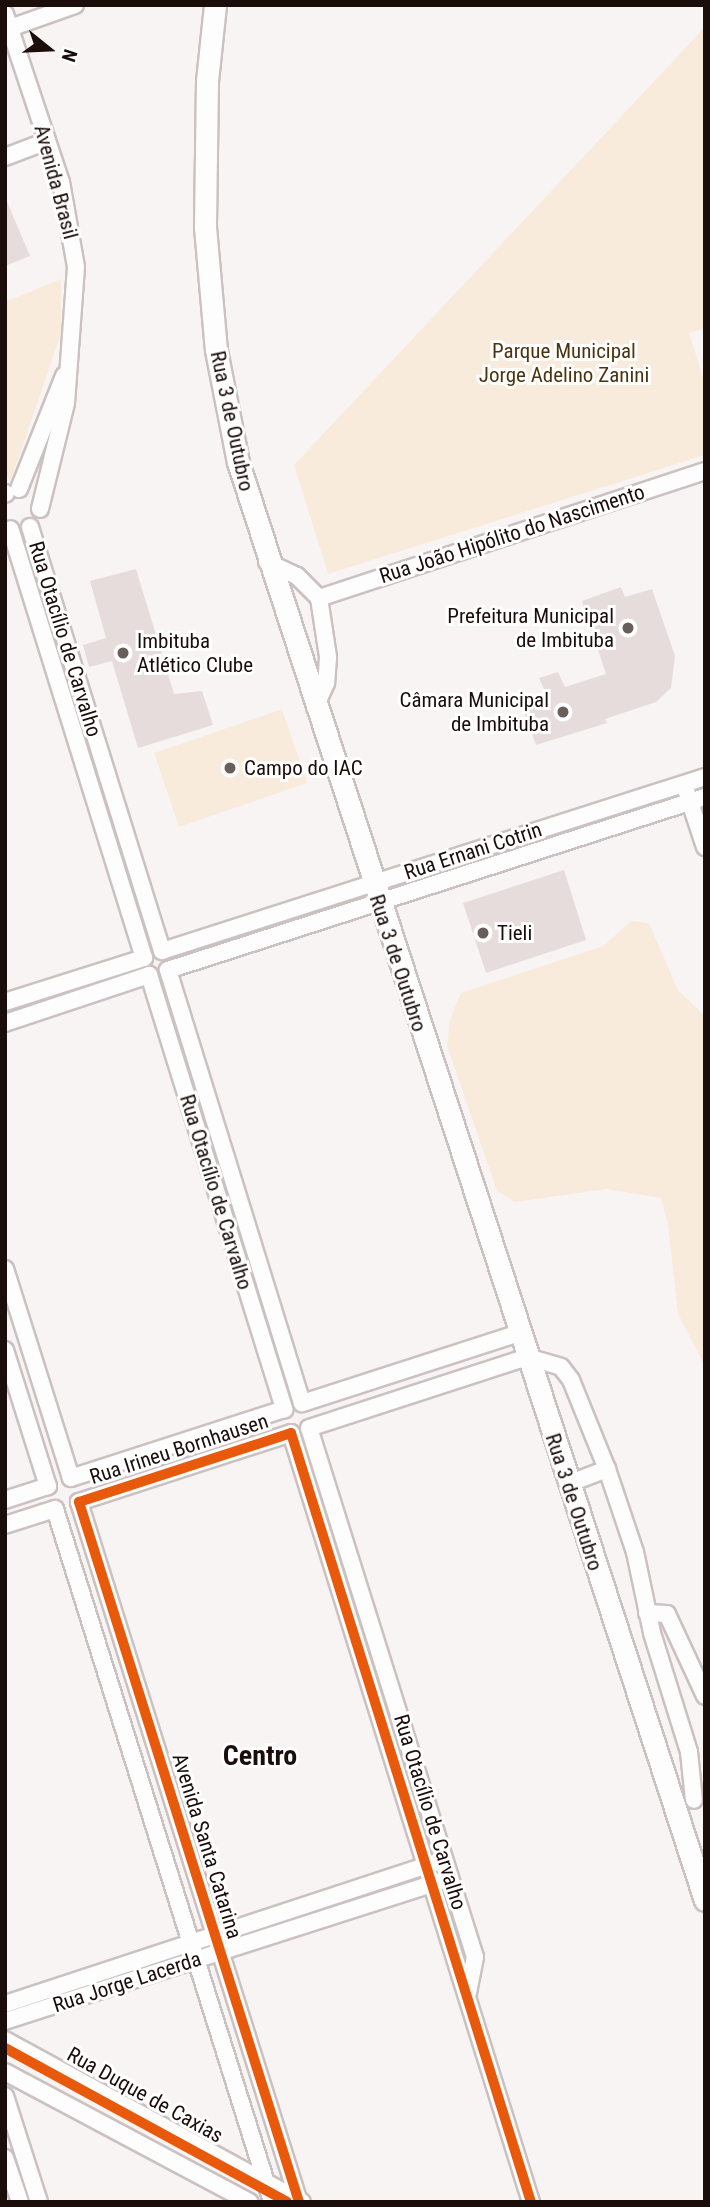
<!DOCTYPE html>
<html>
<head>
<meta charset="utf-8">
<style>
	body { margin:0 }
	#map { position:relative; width:710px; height:2207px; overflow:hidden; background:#f9f4f4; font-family:"Roboto Condensed",sans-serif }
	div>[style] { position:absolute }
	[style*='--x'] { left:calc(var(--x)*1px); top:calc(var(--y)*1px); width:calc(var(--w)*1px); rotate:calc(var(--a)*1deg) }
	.green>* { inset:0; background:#f9ebdb }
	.building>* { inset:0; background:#e6dcdc }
	.roads { filter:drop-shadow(2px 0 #cbc1c0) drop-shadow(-2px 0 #cbc1c0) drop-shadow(0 2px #cbc1c0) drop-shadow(0 -2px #cbc1c0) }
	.minor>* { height:16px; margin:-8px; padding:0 8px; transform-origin:8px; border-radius:8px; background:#fefdfd }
	.major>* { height:21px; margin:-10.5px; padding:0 10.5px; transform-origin:10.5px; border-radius:10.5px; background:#fefdfd }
	.cycleway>* { height:10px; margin:-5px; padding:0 5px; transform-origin:5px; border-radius:5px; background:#e8590c }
	.dots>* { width:19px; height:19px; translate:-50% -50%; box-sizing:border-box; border:4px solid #fff; border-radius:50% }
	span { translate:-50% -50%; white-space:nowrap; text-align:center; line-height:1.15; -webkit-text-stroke:6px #fff; paint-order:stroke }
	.street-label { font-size:21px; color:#1a0d0a }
	.park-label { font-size:21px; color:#4b340d }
	.poi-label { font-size:21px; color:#1a0d0a }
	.right { translate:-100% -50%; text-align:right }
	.left { translate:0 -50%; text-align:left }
	.district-label { font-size:28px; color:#1a0d0a; font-weight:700 }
	.frame { position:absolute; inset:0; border:7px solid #1a0d0a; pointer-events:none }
	.north { position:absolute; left:14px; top:14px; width:70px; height:70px; -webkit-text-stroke:5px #fff; paint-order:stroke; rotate:108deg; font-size:19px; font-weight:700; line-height:28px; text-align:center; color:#1a0d0a }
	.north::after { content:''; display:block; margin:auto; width:24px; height:32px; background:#1a0d0a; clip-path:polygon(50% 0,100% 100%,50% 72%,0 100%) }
</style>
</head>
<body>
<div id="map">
	<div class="green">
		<i style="clip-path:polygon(705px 27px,705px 328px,689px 333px,705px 383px,705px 455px,328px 574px,294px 465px)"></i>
		<i style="clip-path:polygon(61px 279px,61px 334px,11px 480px,5px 475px,5px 302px)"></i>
		<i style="clip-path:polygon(282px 709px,307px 783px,179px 827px,154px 753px)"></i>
		<i style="clip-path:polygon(631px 921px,649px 923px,678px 990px,705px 1016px,705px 1367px,678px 1314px,668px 1225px,661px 1198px,607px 1189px,515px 1202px,497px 1191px,447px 1046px,450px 1019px,461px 993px,603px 946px)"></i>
	</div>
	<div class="building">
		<i style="clip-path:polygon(5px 197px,30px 256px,5px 266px)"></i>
		<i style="clip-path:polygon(136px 569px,174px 694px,202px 691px,213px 725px,138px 748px,112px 661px,89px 667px,83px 645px,106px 638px,90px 581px)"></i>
		<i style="clip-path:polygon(621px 587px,625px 597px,652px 589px,675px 656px,671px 688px,656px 702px,605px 719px,607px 723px,536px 745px,520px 701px,546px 694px,539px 678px,558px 672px,565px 687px,606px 674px,582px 601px)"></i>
		<i style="clip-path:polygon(564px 870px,586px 940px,486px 973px,463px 903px)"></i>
	</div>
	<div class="roads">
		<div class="minor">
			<i style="--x:5;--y:14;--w:177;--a:71.6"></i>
			<i style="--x:61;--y:182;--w:86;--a:80"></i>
			<i style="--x:76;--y:267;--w:136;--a:94.2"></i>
			<i style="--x:66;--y:403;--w:109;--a:103.8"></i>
			<i style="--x:10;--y:28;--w:69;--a:-19.5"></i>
			<i style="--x:5;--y:157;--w:45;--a:-20.9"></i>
			<i style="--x:19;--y:489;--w:122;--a:-68.3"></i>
			<i style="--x:5;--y:493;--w:1;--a:45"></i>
			<i style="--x:30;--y:527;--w:444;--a:72.7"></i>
			<i style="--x:162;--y:951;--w:570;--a:-17.77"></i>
			<i style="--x:267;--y:562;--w:33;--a:25"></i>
			<i style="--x:297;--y:576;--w:31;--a:45"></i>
			<i style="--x:319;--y:598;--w:60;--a:81.3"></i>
			<i style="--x:328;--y:657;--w:26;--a:94"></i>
			<i style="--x:326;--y:683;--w:27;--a:114"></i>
			<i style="--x:319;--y:598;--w:406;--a:-18.2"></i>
			<i style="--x:687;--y:793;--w:57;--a:71.6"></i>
			<i style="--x:5;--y:1002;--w:146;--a:-17.6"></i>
			<i style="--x:144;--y:958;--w:449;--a:-107.3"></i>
			<i style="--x:5;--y:1023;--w:152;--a:-18.4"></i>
			<i style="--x:149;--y:975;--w:455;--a:72.7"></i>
			<i style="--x:284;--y:1409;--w:224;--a:162.1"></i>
			<i style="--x:71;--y:1478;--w:219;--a:-107.5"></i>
			<i style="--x:519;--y:1333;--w:228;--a:162.1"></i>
			<i style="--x:302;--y:1403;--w:453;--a:-107.2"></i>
			<i style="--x:168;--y:970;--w:564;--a:-17.86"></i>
			<i style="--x:5;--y:1350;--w:143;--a:72.5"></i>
			<i style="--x:48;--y:1486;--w:45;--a:162"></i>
			<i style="--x:568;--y:1484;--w:42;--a:-21"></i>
			<i style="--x:5;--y:1525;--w:52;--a:-17.7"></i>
			<i style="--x:55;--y:1509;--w:726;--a:72.61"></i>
			<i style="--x:647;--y:1613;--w:20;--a:3"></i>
			<i style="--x:667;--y:1614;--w:90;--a:65.1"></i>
			<i style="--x:468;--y:1993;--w:37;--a:-79"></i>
			<i style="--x:475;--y:1957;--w:554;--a:-107.42"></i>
			<i style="--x:309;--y:1428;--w:229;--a:-18"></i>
			<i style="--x:527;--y:1357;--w:35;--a:16"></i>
			<i style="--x:561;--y:1367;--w:16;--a:52"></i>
			<i style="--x:571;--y:1380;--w:96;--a:68"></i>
			<i style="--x:607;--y:1469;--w:88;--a:71.4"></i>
			<i style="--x:635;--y:1552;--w:83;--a:78.1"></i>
			<i style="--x:652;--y:1633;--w:125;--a:72.7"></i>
			<i style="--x:689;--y:1752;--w:48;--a:84.1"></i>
			<i style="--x:5;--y:2004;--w:453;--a:-18.2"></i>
			<i style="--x:5;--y:2021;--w:456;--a:-17.8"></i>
			<i style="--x:5;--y:2040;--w:338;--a:28.6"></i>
			<i style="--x:5;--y:2072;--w:277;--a:28"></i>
			<i style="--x:5;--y:2096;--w:111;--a:72.2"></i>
			<i style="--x:5;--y:2158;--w:46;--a:71.2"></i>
			<i style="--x:299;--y:2202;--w:734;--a:-107.45"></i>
			<i style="--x:79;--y:1502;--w:223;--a:-18"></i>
			<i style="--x:291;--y:1433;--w:806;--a:72.67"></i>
		</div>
		<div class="major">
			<i style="--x:215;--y:5;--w:76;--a:96"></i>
			<i style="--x:207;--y:81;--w:146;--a:90.8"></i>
			<i style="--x:205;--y:227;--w:123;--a:84.9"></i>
			<i style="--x:216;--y:350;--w:114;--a:78.9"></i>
			<i style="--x:238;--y:462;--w:1512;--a:72.01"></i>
		</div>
	</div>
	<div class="cycleway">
		<i style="--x:5;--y:2048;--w:321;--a:28.6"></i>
		<i style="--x:299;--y:2202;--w:734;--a:-107.45"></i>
		<i style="--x:79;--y:1502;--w:223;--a:-18"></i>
		<i style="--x:291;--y:1433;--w:806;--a:72.67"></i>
	</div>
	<div class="dots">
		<i style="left:628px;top:628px;background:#685e5c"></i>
		<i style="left:123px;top:653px;background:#685e5c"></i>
		<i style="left:563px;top:712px;background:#685e5c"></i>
		<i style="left:230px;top:768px;background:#685e5c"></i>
		<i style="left:483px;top:933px;background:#685e5c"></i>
	</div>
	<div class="street-label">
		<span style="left:56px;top:182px;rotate:75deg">Avenida Brasil</span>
		<span style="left:232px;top:421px;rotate:78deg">Rua 3 de Outubro</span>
		<span style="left:512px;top:534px;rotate:-18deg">Rua João Hipólito do Nascimento</span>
		<span style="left:65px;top:639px;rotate:73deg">Rua Otacílio de Carvalho</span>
		<span style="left:473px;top:851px;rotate:-18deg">Rua Ernani Cotrin</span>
		<span style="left:398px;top:963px;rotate:72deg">Rua 3 de Outubro</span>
		<span style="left:216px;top:1192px;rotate:73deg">Rua Otacílio de Carvalho</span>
		<span style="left:179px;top:1449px;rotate:-18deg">Rua Irineu Bornhausen</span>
		<span style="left:574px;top:1502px;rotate:72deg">Rua 3 de Outubro</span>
		<span style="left:430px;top:1812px;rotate:73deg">Rua Otacílio de Carvalho</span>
		<span style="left:207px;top:1846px;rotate:73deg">Avenida Santa Catarina</span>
		<span style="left:127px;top:1982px;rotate:-18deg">Rua Jorge Lacerda</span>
		<span style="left:145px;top:2095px;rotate:29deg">Rua Duque de Caxias</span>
	</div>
	<div class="park-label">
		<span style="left:564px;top:363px">Parque Municipal<br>Jorge Adelino Zanini</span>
	</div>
	<div class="poi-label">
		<span class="right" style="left:614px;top:628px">Prefeitura Municipal<br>de Imbituba</span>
		<span class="left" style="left:137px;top:653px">Imbituba<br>Atlético Clube</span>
		<span class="right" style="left:549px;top:712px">Câmara Municipal<br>de Imbituba</span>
		<span class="left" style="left:244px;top:768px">Campo do IAC</span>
		<span class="left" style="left:497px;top:933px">Tieli</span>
	</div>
	<div class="district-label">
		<span style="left:260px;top:1756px">Centro</span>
	</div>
	<div class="frame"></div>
	<div class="north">N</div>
</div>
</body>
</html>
